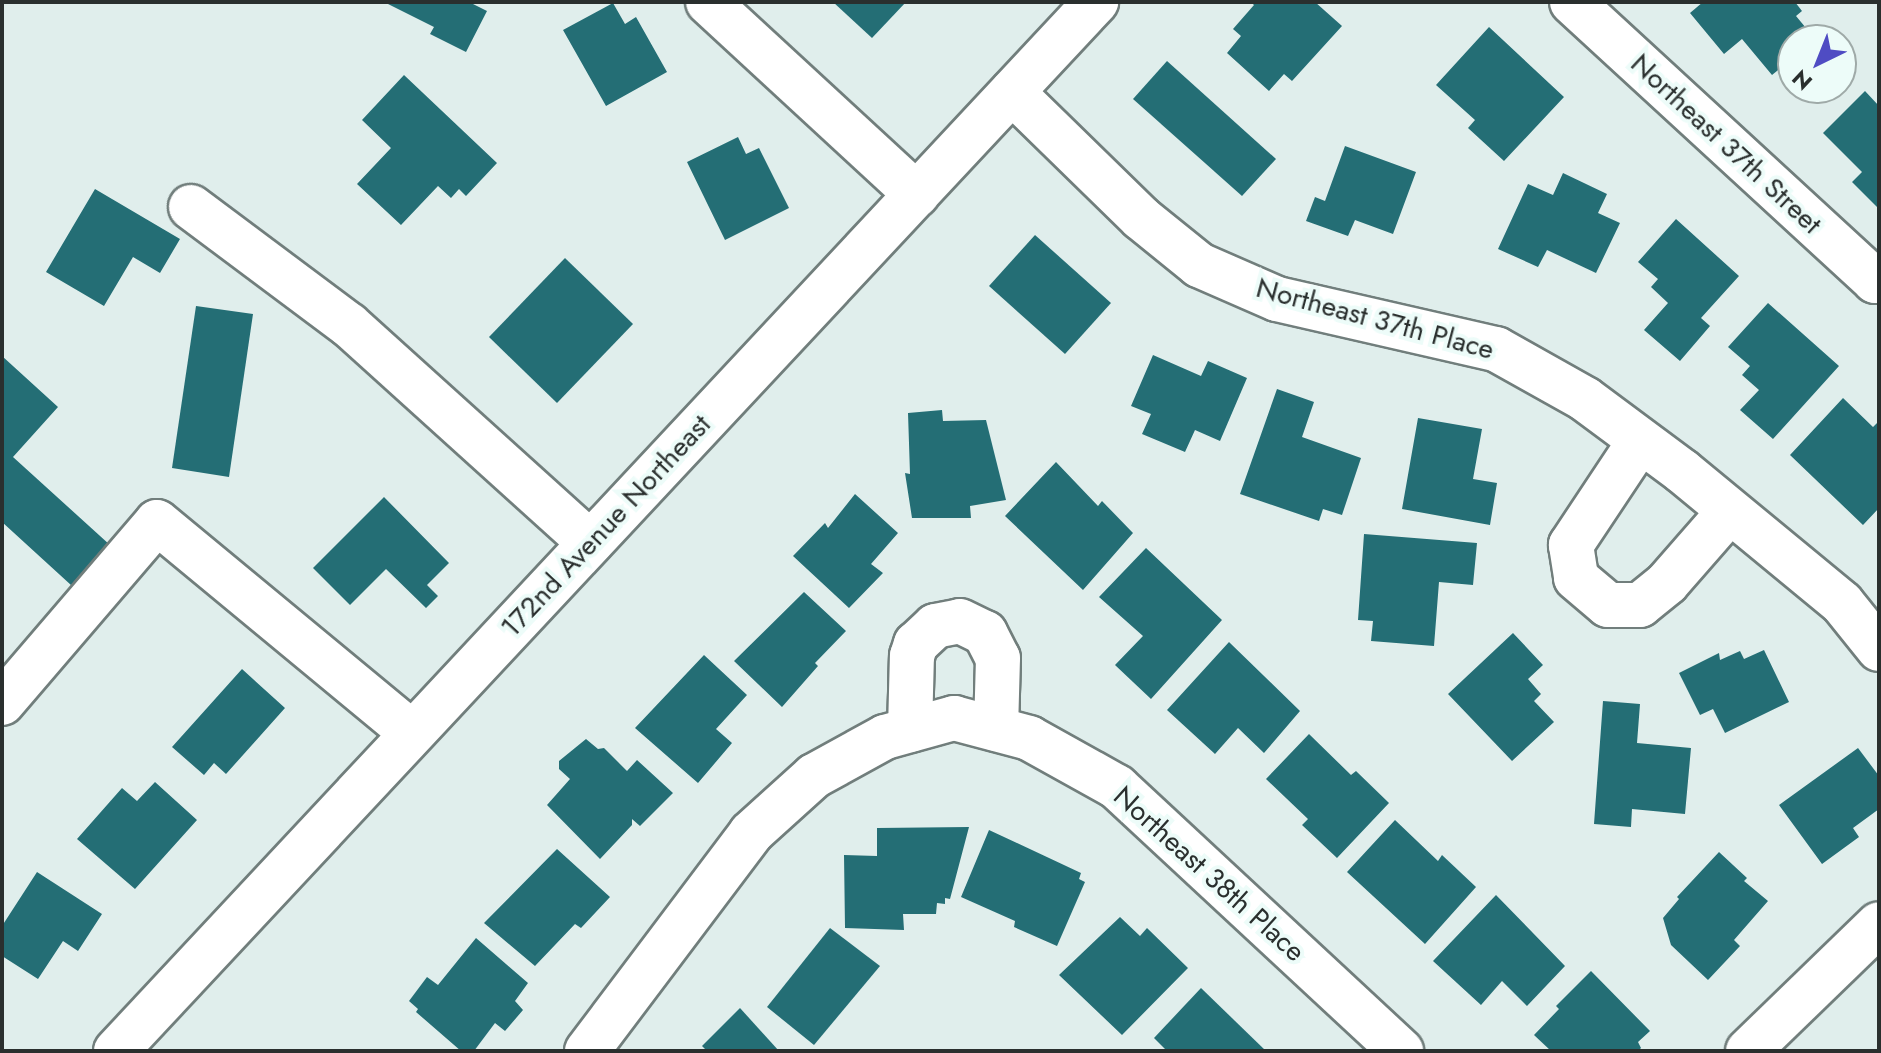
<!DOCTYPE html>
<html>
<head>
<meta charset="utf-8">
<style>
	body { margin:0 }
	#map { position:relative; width:1881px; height:1053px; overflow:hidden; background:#e0eeec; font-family:Jost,sans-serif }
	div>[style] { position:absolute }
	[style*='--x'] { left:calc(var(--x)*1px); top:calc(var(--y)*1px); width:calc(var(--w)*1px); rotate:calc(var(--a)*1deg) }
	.building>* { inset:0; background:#246e75 }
	.roads { filter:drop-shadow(2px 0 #717e7c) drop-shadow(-2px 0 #717e7c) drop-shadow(0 2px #717e7c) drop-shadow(0 -2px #717e7c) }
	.minor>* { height:44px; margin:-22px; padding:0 22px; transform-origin:22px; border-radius:22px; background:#fff }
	span { translate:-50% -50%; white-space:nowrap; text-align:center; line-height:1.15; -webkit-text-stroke:8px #edfcf9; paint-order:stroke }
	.street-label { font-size:28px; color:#2a2f2e }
	.frame { position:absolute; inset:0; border:4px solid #2a2f2e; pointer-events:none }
	.north { position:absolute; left:1777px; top:24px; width:80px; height:80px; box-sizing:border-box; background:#edfcf9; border:2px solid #9faaa8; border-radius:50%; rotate:223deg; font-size:22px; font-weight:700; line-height:32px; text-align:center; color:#2a2f2e }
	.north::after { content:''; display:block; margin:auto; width:28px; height:36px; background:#4f4cc3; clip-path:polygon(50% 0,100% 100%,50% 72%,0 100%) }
</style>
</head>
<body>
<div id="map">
	<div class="building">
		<i style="clip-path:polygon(384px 2px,469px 2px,487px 11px,466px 52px,430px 34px,434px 27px)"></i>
		<i style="clip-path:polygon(833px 2px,906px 2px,872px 38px)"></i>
		<i style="clip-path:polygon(1251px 2px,1315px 2px,1342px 26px,1292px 81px,1284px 74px,1269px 91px,1227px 53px,1241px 36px,1233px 29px,1254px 5px)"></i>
		<i style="clip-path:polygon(1703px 2px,1795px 2px,1802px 11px,1796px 16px,1816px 40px,1793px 40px,1793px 58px,1772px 75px,1742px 39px,1724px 54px,1690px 13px)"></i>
		<i style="clip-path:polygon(613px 3px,625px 24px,636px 17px,667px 72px,606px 106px,563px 30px)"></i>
		<i style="clip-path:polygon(1489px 27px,1564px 97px,1504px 161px,1468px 128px,1475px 120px,1436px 85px)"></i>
		<i style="clip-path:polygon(1167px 61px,1276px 159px,1242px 196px,1133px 99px)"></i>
		<i style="clip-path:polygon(404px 75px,497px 163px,466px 196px,459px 189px,451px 198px,438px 186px,401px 225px,357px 184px,391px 148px,362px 120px)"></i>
		<i style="clip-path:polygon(1865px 91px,1879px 106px,1879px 209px,1852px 182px,1862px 172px,1823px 133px)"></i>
		<i style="clip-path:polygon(738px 137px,746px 154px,759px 148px,789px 208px,725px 240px,687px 162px)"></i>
		<i style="clip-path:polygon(1345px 146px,1416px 172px,1393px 234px,1355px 220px,1348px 236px,1306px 221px,1315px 197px,1325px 201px)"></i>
		<i style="clip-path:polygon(1563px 173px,1607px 194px,1598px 213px,1620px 223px,1596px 273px,1547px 250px,1538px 267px,1498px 249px,1528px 184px,1553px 195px)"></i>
		<i style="clip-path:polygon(95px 189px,180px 239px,160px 273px,133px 257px,104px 306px,46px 272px)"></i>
		<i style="clip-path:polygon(1676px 219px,1739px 276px,1701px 318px,1710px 326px,1680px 361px,1644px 330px,1668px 303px,1651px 287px,1658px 279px,1638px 262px)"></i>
		<i style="clip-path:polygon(1035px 235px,1111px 303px,1065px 354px,989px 286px)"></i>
		<i style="clip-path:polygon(565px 258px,633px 324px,557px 403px,489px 337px)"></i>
		<i style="clip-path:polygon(1768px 303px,1839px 366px,1773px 439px,1740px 410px,1759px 390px,1742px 375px,1750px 366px,1728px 347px)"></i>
		<i style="clip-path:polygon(196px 306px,253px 314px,229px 477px,172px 468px)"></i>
		<i style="clip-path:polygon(1153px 355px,1201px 376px,1208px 361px,1247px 378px,1220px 441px,1195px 430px,1185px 452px,1142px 434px,1151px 414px,1131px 406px)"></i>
		<i style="clip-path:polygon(2px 356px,58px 407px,13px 457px,121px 555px,83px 596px,2px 522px)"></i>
		<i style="clip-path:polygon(1277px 389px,1314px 402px,1302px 437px,1361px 458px,1342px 515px,1323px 509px,1319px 521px,1240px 494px)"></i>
		<i style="clip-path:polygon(1843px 398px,1873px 427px,1879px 421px,1879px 508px,1863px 525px,1790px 455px)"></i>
		<i style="clip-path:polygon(942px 410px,943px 421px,986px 420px,1006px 500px,970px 506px,971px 518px,912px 518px,905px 473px,910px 474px,908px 413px)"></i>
		<i style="clip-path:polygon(1418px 418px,1482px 429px,1473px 479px,1497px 483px,1490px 525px,1402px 509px)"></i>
		<i style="clip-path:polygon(1056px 462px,1098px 506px,1102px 501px,1133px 533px,1083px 590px,1005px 516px)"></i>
		<i style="clip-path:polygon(855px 494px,898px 533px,871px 564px,883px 573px,849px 608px,793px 556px,825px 523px,828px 528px)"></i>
		<i style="clip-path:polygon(384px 497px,449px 563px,427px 585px,438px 596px,426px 608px,386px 569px,350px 605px,313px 568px)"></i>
		<i style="clip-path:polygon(1364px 534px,1477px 543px,1473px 585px,1439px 582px,1434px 646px,1371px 641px,1373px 621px,1358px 620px)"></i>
		<i style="clip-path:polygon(1146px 548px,1222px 620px,1151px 699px,1115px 665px,1143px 636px,1099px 597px)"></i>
		<i style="clip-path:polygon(804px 592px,846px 631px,815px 663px,818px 666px,782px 707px,734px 661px)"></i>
		<i style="clip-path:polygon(1513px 633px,1543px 665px,1528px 679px,1541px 694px,1534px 701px,1554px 722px,1512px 761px,1448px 694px)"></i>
		<i style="clip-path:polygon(1229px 642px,1300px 711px,1264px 753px,1238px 728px,1215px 754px,1167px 710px)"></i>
		<i style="clip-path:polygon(1764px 650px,1789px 702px,1725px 733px,1713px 709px,1700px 715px,1679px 673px,1719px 653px,1720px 660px,1740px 651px,1744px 659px)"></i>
		<i style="clip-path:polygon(704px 655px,747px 695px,716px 729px,732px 743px,698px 783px,635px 728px)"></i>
		<i style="clip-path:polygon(242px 669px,285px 708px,226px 774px,214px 763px,204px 775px,172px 747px)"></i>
		<i style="clip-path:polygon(1603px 701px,1640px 704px,1637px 743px,1691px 748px,1685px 814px,1632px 809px,1631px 827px,1594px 824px)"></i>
		<i style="clip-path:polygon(1309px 734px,1351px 775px,1356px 771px,1389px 803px,1337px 858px,1302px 825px,1308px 819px,1266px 779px)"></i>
		<i style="clip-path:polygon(586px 739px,598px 749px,604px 748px,627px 771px,637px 760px,673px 793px,640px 826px,632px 819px,632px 825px,600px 859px,547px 805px,570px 779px,559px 769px,559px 761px)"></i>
		<i style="clip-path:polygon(1858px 748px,1879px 776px,1879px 809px,1853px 828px,1859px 837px,1822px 864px,1779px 805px)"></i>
		<i style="clip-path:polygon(155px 782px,197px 820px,135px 889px,77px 839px,122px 788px,137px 801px)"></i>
		<i style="clip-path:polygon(1395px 820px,1438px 861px,1442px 855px,1476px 887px,1425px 944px,1347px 872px)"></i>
		<i style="clip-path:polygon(969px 827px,950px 899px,945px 898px,945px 904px,937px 903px,936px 914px,903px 914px,904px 930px,845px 928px,844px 855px,877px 856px,877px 828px)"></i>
		<i style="clip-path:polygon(989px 830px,1081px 873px,1079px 879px,1085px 882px,1057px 946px,1014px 927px,1015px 921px,961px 897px)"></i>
		<i style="clip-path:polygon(557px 849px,610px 897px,581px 928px,575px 924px,535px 966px,484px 923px)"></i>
		<i style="clip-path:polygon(1719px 852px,1747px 878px,1744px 881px,1768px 901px,1734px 940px,1740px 946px,1708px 980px,1671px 945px,1663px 918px,1679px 899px,1677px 897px)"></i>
		<i style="clip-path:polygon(37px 872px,102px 914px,78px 951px,63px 941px,38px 979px,2px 956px,2px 926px)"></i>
		<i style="clip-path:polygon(1496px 895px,1565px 966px,1527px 1006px,1502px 981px,1481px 1005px,1433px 961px)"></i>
		<i style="clip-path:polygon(1120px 917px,1140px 936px,1147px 928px,1188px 968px,1122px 1035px,1059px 975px)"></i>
		<i style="clip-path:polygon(830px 928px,880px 966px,814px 1045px,767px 1007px)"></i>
		<i style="clip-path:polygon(476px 938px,528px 983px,515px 1001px,523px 1010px,505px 1031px,495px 1023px,474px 1051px,461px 1051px,416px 1012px,418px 1009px,409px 1001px,427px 977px,438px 985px)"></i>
		<i style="clip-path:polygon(1591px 971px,1650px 1031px,1638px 1042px,1641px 1048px,1638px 1051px,1551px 1051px,1534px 1035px,1559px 1009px,1556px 1006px)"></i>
		<i style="clip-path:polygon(1201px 988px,1266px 1051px,1167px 1051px,1154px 1038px)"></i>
		<i style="clip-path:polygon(740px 1008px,779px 1051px,707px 1051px,702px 1046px)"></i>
	</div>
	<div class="roads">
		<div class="minor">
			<i style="--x:708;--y:2;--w:284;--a:42.7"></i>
			<i style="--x:1572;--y:2;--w:412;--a:42.6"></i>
			<i style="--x:1875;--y:281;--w:6;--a:-51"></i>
			<i style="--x:1012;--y:92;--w:180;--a:44.3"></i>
			<i style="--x:1141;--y:218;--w:75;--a:39"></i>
			<i style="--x:1199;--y:265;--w:85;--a:23.6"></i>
			<i style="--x:1277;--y:299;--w:225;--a:12.9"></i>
			<i style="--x:1496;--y:349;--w:102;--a:29.3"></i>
			<i style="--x:1585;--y:399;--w:121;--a:36.6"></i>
			<i style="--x:1682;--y:471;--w:207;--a:39.5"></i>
			<i style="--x:1842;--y:603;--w:59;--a:51.2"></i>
			<i style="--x:191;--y:207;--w:197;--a:36.8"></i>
			<i style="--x:349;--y:325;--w:325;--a:42.1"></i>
			<i style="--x:1640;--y:441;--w:125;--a:123.6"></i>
			<i style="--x:1571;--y:545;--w:33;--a:81"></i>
			<i style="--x:1576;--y:578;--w:42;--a:40.2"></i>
			<i style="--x:1608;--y:605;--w:32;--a:0"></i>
			<i style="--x:1640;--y:605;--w:35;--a:-39"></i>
			<i style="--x:1667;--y:583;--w:94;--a:-48.9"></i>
			<i style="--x:2;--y:703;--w:238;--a:-49.4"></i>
			<i style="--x:157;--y:522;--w:331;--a:39.6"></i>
			<i style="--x:910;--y:730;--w:74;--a:-88.5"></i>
			<i style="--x:912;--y:656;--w:13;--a:-72"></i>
			<i style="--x:916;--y:644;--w:26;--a:-43"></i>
			<i style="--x:935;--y:626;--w:25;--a:-11"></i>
			<i style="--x:960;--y:621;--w:28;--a:26"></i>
			<i style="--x:985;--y:633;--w:28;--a:63"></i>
			<i style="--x:998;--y:658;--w:71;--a:91.6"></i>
			<i style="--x:116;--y:1051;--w:1436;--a:-46.95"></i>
			<i style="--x:587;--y:1051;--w:273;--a:-53"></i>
			<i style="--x:751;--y:833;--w:85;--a:-42.1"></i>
			<i style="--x:814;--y:776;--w:81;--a:-28.8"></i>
			<i style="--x:885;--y:737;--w:72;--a:-15.4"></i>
			<i style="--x:954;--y:718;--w:78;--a:14.9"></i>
			<i style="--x:1029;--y:738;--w:101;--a:29.1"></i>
			<i style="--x:1117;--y:787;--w:388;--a:42.9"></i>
			<i style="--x:1748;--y:1051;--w:182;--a:-44.1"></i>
		</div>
	</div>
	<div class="street-label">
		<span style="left:1726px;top:144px;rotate:43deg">Northeast 37th Street</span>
		<span style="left:1375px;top:319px;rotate:15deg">Northeast 37th Place</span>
		<span style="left:606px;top:526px;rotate:-47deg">172nd Avenue Northeast</span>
		<span style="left:1209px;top:874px;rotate:42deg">Northeast 38th Place</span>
	</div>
	<div class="frame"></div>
	<div class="north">N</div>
</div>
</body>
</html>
